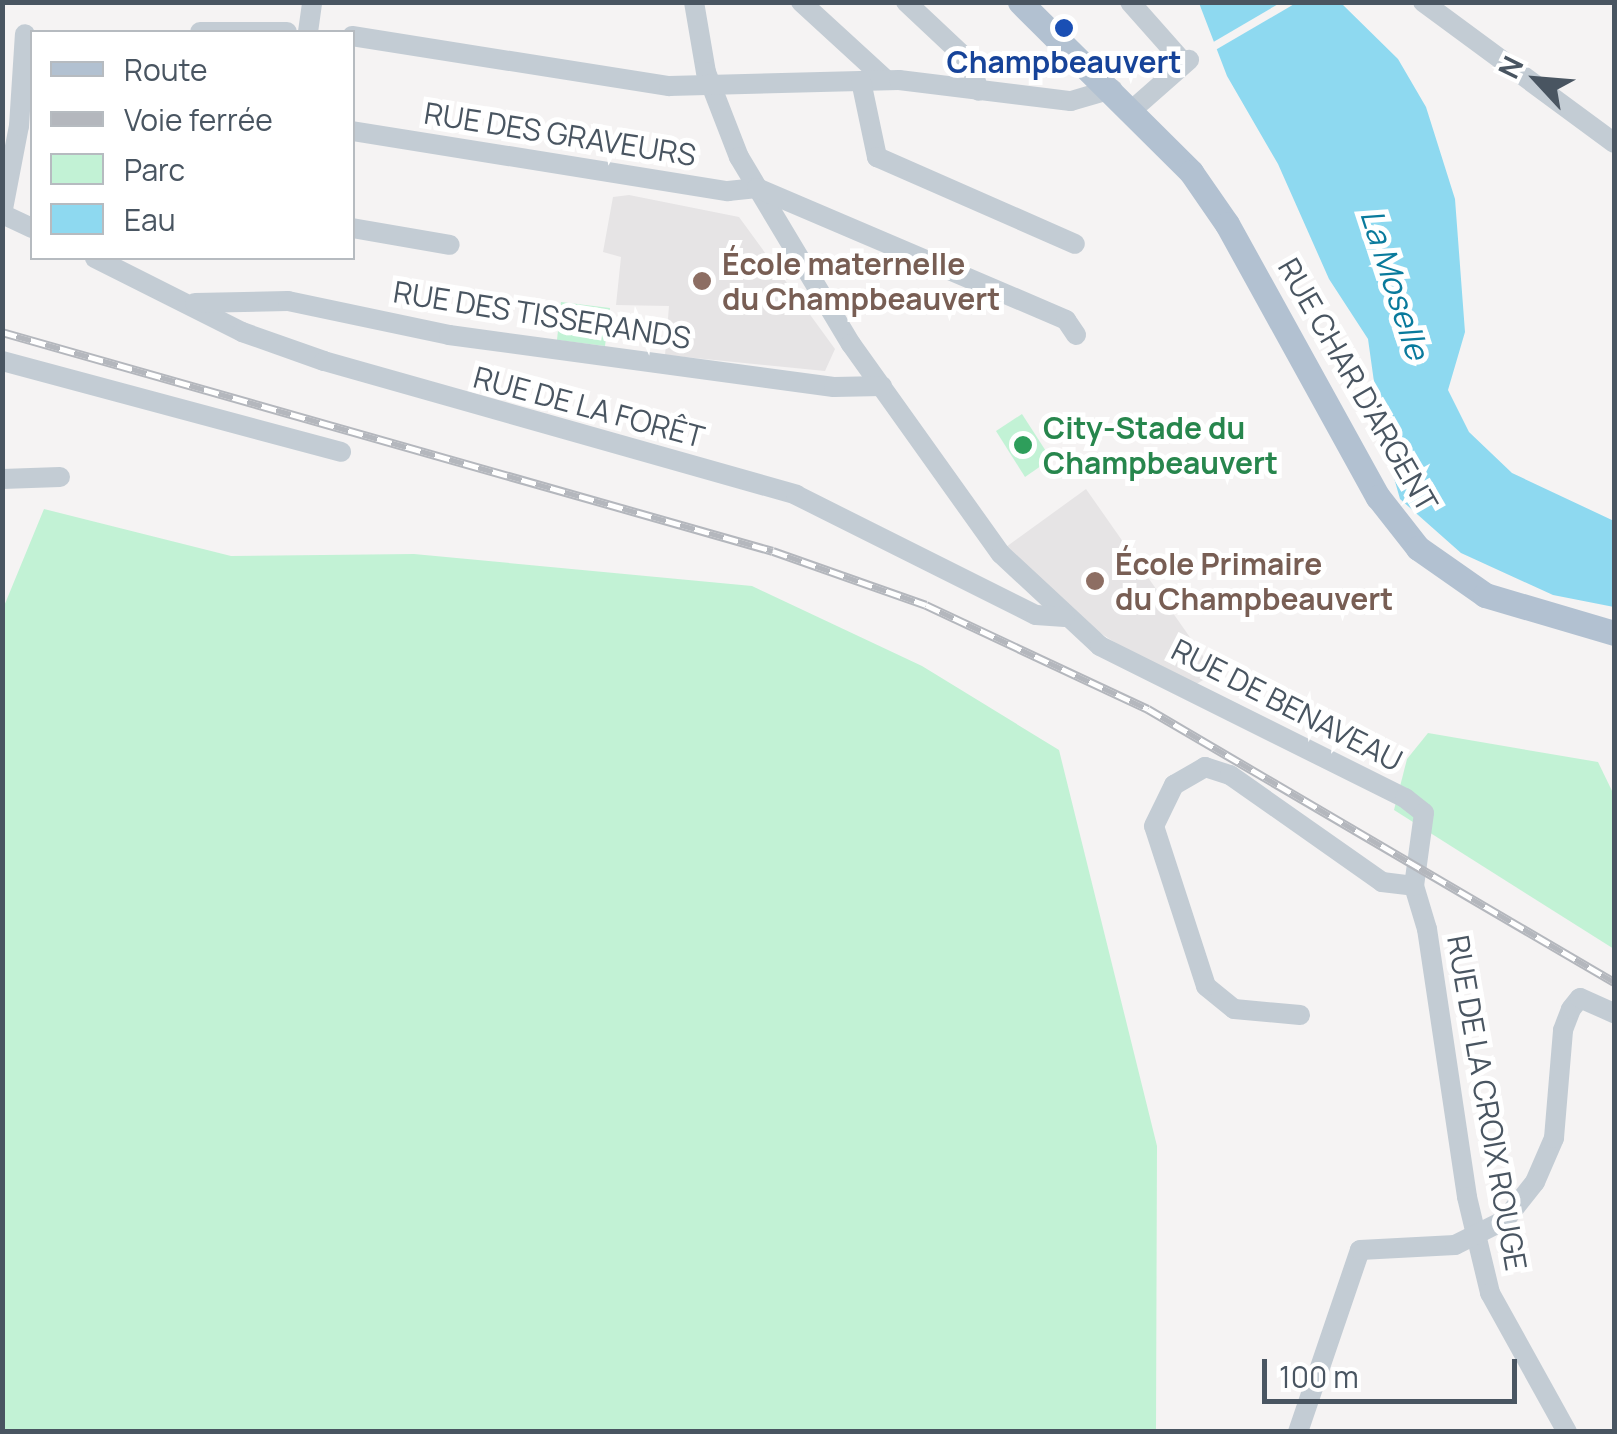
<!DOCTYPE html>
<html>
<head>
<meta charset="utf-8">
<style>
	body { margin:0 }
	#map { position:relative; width:1617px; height:1434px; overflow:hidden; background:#f5f3f3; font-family:Manrope,sans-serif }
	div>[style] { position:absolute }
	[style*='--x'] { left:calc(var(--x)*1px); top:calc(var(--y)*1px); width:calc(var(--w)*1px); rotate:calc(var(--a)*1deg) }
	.education>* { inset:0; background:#e6e4e5 }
	.green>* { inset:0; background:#c2f2d5 }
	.water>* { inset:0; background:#8ed9f0 }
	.pier>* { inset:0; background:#f5f3f3 }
	.minor>* { height:20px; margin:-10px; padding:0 10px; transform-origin:10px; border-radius:10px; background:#c3ccd4 }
	.major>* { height:25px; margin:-12.5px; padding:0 12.5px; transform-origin:12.5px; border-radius:12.5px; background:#b2c1d1 }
	.rail>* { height:9px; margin-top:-4.5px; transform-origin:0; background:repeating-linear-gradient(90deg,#fff 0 15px,#b4b7bd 0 30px); box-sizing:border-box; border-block:2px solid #b4b7bd }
	.dots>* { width:28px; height:28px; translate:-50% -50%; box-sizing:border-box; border:5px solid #fff; border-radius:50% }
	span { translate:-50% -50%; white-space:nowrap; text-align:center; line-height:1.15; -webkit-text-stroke:10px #fff; paint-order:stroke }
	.transit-label { font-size:30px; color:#164399; font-weight:700 }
	.street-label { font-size:30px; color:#495561 }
	.education-label { font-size:30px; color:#785e54; font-weight:700 }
	.left { translate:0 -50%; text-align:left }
	.leisure-label { font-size:30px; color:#27864d; font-weight:700 }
	.water-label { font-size:32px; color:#097a9c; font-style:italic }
	.frame { position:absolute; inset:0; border:5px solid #495561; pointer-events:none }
	.legend { position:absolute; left:30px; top:30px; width:325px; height:230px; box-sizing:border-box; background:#fff; border:2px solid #b6bbc0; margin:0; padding:12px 18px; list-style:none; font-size:30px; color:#495561 }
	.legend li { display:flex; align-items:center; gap:20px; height:50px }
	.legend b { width:50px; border:2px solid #b6bbc0 }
	.north { position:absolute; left:1487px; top:30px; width:100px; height:100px; -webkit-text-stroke:8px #fff; paint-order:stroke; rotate:296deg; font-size:28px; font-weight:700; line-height:40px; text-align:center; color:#495561 }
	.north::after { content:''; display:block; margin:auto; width:35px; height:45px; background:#495561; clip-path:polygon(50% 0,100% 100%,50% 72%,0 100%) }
	.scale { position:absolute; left:1262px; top:1359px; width:255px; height:45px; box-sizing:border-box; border:5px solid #495561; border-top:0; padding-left:12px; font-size:30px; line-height:35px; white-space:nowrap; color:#495561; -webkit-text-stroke:8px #fff; paint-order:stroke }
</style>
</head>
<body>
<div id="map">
	<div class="education">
		<i style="clip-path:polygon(629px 195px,739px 217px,835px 349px,825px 371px,665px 355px,669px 306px,616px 305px,621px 257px,603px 252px,613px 197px)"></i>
		<i style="clip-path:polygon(1086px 489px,1215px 673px,1193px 686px,1114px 642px,1073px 615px,1006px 547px)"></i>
	</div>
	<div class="green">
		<i style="clip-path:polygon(561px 302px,610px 308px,605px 346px,557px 340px)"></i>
		<i style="clip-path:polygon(1022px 414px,1051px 459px,1025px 477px,996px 431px)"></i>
		<i style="clip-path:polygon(44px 509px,231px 556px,414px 554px,752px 586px,922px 666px,1059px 750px,1157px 1146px,1156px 1431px,3px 1431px,2px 611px)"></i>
		<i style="clip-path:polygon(1428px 733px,1598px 762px,1614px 795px,1614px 949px,1394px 810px,1407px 759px)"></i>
	</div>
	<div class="water">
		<i style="clip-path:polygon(1199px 3px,1341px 3px,1398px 59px,1426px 107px,1455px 199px,1465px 332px,1448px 390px,1469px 432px,1512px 473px,1614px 521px,1614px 607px,1553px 595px,1461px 553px,1400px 499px,1381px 432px,1368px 339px,1329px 279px,1278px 164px,1227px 76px)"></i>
	</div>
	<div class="pier">
		<i style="clip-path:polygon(1280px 3px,1296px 3px,1212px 52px,1210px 44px)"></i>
	</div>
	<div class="minor">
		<i style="--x:694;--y:2;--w:71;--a:80.3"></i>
		<i style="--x:706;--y:72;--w:91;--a:68.8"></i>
		<i style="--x:739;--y:157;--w:218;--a:59.1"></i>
		<i style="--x:851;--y:344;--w:258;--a:54.5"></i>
		<i style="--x:1001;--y:554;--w:135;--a:42.9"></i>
		<i style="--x:1100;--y:646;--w:341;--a:26.5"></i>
		<i style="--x:1405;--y:798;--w:24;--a:38"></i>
		<i style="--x:1424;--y:813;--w:74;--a:97.8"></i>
		<i style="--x:801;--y:2;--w:115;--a:42.5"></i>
		<i style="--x:906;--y:2;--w:88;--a:43.2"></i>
		<i style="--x:970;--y:62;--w:30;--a:73"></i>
		<i style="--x:1130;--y:2;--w:81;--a:48.5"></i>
		<i style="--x:1423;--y:2;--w:237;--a:36.4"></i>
		<i style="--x:200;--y:32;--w:87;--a:0"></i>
		<i style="--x:308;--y:32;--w:30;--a:-82"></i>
		<i style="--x:352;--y:36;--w:321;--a:9"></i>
		<i style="--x:669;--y:86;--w:230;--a:-1.5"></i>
		<i style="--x:899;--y:80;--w:173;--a:7"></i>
		<i style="--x:1071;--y:101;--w:43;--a:-16.3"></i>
		<i style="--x:861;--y:81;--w:78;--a:78.1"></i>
		<i style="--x:877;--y:157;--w:216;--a:23.7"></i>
		<i style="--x:1132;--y:110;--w:76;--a:-41.3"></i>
		<i style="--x:352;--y:131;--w:381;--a:9.1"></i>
		<i style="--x:728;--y:191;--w:29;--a:-6"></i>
		<i style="--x:757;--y:188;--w:336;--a:23.1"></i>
		<i style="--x:1066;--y:320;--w:18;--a:56"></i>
		<i style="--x:2;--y:214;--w:90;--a:-79.1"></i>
		<i style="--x:19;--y:126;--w:92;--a:-86.3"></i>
		<i style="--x:2;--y:214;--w:33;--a:25"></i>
		<i style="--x:352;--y:228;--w:99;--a:9.8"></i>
		<i style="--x:95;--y:258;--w:165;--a:26.7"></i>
		<i style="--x:242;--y:332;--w:87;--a:19.5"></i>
		<i style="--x:324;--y:361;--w:491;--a:15.8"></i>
		<i style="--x:796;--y:495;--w:268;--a:26.6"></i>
		<i style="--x:1036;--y:615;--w:29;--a:4"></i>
		<i style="--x:195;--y:303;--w:93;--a:-1.2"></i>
		<i style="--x:288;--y:301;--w:165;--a:11.9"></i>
		<i style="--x:449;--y:335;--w:388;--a:7.7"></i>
		<i style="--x:834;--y:387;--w:48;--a:-1.2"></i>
		<i style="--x:2;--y:361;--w:351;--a:15"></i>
		<i style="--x:2;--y:479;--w:58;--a:-2"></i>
		<i style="--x:1414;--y:886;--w:45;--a:73.2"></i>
		<i style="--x:1427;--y:929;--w:271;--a:81.5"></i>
		<i style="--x:1467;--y:1197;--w:99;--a:76.5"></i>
		<i style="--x:1490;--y:1293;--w:159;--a:61"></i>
		<i style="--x:1300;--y:1015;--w:66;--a:-174.8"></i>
		<i style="--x:1234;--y:1009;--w:36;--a:-141"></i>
		<i style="--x:1206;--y:986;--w:168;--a:-108"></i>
		<i style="--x:1154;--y:826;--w:46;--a:-64"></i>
		<i style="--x:1174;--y:785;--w:36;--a:-30"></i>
		<i style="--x:1205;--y:767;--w:26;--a:18"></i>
		<i style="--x:1230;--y:775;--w:186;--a:35.1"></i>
		<i style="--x:1382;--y:882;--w:32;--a:7"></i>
		<i style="--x:1298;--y:1432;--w:192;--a:-71.2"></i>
		<i style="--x:1360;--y:1250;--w:95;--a:-3"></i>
		<i style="--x:1455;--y:1245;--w:56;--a:-26.6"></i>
		<i style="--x:1505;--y:1220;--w:48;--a:-51.7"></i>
		<i style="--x:1535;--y:1182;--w:48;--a:-66.6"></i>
		<i style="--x:1554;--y:1138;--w:108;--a:-85.2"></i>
		<i style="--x:1563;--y:1030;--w:22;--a:-69"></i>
		<i style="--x:1571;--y:1009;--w:14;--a:-51"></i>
		<i style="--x:1580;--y:998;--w:37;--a:24"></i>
	</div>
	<div class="major">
		<i style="--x:1020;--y:2;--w:241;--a:44.8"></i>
		<i style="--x:1191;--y:172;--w:63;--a:55.3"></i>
		<i style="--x:1227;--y:224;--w:312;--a:61.1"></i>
		<i style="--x:1378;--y:497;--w:65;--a:51.9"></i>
		<i style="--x:1418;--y:548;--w:82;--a:35"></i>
		<i style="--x:1485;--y:595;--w:134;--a:16.4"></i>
	</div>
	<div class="rail">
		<i style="--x:2;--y:332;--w:801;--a:15.86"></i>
		<i style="--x:773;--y:551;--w:162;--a:19.4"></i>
		<i style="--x:926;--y:605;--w:245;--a:25.1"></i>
		<i style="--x:1148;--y:709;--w:540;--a:30.36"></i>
	</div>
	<div class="dots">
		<i style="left:1064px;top:28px;background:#1a4fb4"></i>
		<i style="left:702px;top:281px;background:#8d6e63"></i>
		<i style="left:1023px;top:445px;background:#2e9e5b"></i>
		<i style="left:1095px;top:581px;background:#8d6e63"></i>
	</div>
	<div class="transit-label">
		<span style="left:1064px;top:62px">Champbeauvert</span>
	</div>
	<div class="street-label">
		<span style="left:560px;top:134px;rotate:9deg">RUE DES GRAVEURS</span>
		<span style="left:542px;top:315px;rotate:9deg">RUE DES TISSERANDS</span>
		<span style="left:1358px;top:385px;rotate:60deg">RUE CHAR D'ARGENT</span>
		<span style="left:589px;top:407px;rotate:15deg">RUE DE LA FORÊT</span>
		<span style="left:1287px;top:705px;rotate:27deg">RUE DE BENAVEAU</span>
		<span style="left:1487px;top:1103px;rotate:80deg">RUE DE LA CROIX ROUGE</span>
	</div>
	<div class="education-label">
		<span class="left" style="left:722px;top:281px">École maternelle<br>du Champbeauvert</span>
		<span class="left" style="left:1115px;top:581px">École Primaire<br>du Champbeauvert</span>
	</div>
	<div class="leisure-label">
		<span class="left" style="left:1043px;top:445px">City-Stade du<br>Champbeauvert</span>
	</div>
	<div class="water-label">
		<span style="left:1395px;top:284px;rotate:72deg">La Moselle</span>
	</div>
	<div class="frame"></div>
	<ul class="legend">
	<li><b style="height:12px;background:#b2c1d1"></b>Route</li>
	<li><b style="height:12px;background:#b4b7bd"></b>Voie ferrée</li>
	<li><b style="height:28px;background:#c2f2d5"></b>Parc</li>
	<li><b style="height:28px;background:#8ed9f0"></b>Eau</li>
	</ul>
	<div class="north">N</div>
	<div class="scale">100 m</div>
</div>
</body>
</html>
